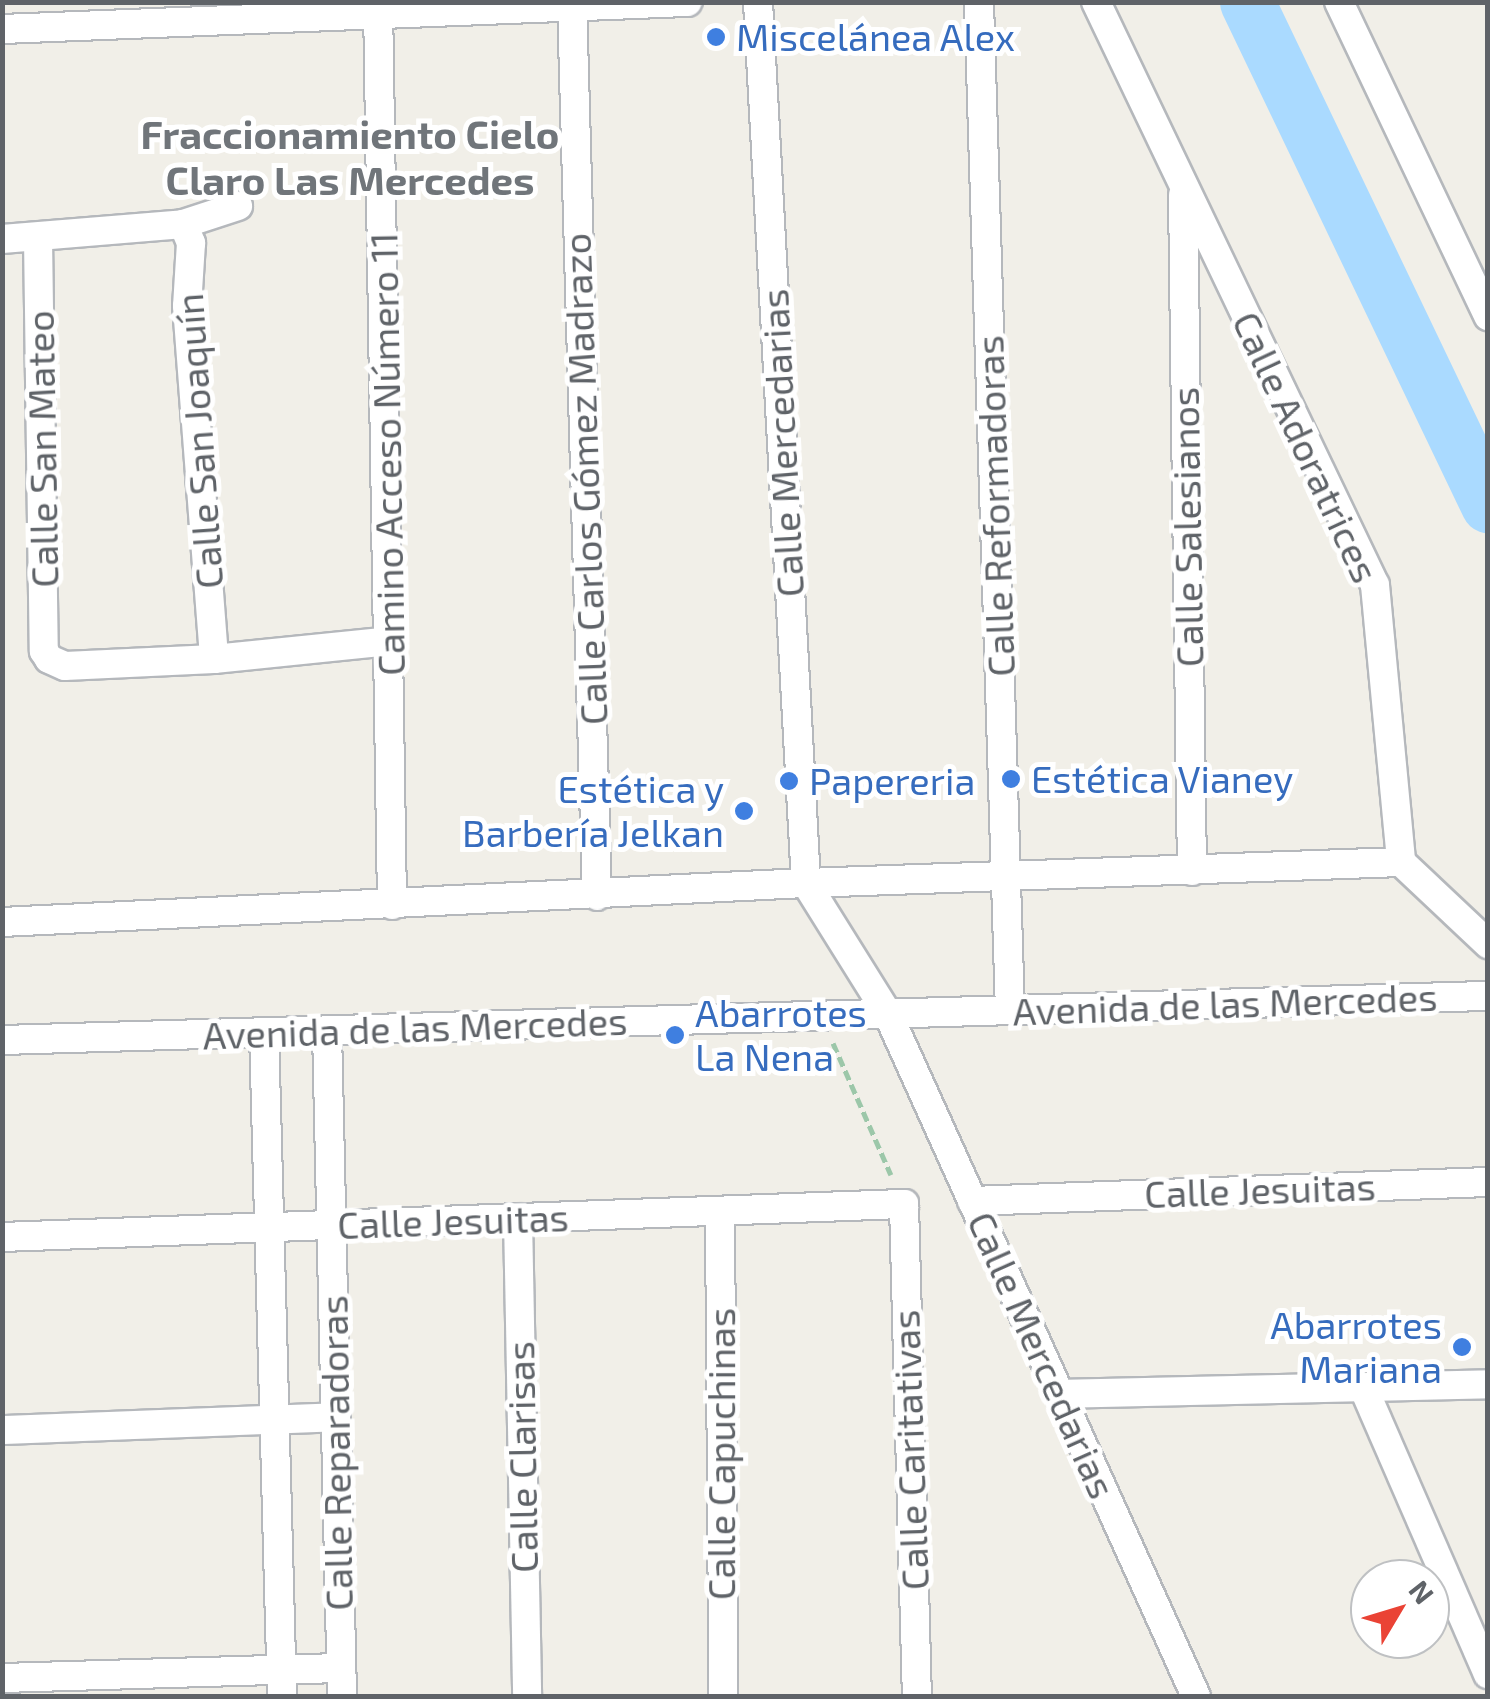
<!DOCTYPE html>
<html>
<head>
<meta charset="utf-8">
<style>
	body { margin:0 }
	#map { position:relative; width:1490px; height:1699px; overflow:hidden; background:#f1efe8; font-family:"Exo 2",sans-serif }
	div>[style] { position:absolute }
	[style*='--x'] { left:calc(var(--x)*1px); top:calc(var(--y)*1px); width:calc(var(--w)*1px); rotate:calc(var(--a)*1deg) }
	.river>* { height:55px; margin:-27.5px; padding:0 27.5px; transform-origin:27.5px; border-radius:27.5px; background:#aadaff }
	.path>* { height:5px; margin-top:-2.5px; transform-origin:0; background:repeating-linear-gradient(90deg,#9cc7a9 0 10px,transparent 0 15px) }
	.roads { filter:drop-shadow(2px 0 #b5b8bc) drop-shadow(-2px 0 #b5b8bc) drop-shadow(0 2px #b5b8bc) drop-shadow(0 -2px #b5b8bc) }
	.street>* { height:28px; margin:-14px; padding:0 14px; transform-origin:14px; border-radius:14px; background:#fff }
	.dots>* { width:28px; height:28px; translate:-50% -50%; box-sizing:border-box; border:5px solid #fff; border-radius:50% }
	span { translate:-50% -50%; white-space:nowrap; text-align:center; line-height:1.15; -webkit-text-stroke:10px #fff; paint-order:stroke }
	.shop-label { font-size:38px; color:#366cbe }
	.left { translate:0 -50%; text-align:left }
	.right { translate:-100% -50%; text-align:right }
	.street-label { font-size:38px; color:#5f6368 }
	.neighbourhood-label { font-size:40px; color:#70757a; font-weight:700 }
	.frame { position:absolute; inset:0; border:5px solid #5f6368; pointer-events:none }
	.north { position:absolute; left:1350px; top:1559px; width:100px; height:100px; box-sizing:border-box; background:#fff; border:2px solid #bfc1c3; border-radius:50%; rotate:52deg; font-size:28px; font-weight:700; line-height:40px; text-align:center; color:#5f6368 }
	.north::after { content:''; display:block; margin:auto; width:35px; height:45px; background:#ea4335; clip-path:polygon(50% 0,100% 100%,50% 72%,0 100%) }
</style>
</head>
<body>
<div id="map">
	<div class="river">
		<i style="--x:1247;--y:2;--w:558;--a:64.4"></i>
	</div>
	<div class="path">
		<i style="--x:833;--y:1043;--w:144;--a:66.3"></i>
	</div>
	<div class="roads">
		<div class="street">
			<i style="--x:378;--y:2;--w:903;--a:89.11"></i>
			<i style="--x:572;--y:2;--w:894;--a:88.4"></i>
			<i style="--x:758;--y:2;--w:882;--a:86.88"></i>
			<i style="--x:806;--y:883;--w:155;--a:58"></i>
			<i style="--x:888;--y:1014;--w:748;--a:65.7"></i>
			<i style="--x:979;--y:2;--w:1008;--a:88.24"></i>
			<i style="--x:1096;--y:2;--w:646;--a:64.43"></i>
			<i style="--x:1375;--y:585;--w:278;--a:84.6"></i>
			<i style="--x:1401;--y:862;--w:120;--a:43.3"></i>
			<i style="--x:1339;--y:2;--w:348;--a:64.6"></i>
			<i style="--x:2;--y:29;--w:686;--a:-2.26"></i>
			<i style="--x:1183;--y:195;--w:676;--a:89.24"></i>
			<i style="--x:183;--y:224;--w:21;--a:67"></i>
			<i style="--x:191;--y:243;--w:63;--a:93.6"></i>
			<i style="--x:187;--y:306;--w:354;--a:85.6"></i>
			<i style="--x:38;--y:238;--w:413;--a:89.2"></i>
			<i style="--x:44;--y:651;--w:9;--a:58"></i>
			<i style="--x:49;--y:659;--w:17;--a:24"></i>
			<i style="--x:65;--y:666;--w:149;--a:-2.7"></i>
			<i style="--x:214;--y:659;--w:179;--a:-5.8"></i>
			<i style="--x:2;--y:239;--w:182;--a:-4.7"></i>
			<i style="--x:183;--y:224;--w:58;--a:-18.1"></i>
			<i style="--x:2;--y:922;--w:805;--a:-2.78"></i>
			<i style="--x:806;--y:883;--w:595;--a:-2.02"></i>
			<i style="--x:327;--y:1030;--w:666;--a:88.71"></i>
			<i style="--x:264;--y:1032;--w:664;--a:88.45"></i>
			<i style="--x:2;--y:1040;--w:1487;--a:-1.7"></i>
			<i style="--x:972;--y:1201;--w:516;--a:-2.11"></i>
			<i style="--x:720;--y:1211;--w:485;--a:89.6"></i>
			<i style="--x:518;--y:1218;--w:478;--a:88.9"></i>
			<i style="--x:2;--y:1237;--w:903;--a:-2.1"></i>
			<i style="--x:904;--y:1204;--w:492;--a:88.5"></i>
			<i style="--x:1364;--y:1389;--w:311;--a:66.5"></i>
			<i style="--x:1059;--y:1394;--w:429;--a:-1.3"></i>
			<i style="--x:2;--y:1430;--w:333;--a:-2.2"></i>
			<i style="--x:2;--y:1678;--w:339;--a:-1.7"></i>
		</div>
	</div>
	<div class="dots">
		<i style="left:716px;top:37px;background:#3f7fe0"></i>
		<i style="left:1011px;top:779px;background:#3f7fe0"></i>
		<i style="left:789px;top:781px;background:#3f7fe0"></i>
		<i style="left:744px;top:811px;background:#3f7fe0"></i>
		<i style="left:675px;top:1035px;background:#3f7fe0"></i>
		<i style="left:1462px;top:1347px;background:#3f7fe0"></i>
	</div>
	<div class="shop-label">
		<span class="left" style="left:736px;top:37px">Miscelánea Alex</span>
		<span class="left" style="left:1031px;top:779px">Estética Vianey</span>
		<span class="left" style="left:809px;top:781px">Papereria</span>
		<span class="right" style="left:724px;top:811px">Estética y<br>Barbería Jelkan</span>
		<span class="left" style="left:695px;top:1035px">Abarrotes<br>La Nena</span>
		<span class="right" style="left:1442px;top:1347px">Abarrotes<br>Mariana</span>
	</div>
	<div class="street-label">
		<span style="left:199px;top:441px;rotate:-94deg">Calle San Joaquín</span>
		<span style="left:782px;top:443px;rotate:-93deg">Calle Mercedarias</span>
		<span style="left:1306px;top:447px;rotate:65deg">Calle Adoratrices</span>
		<span style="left:42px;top:449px;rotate:-91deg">Calle San Mateo</span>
		<span style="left:387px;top:454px;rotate:-91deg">Camino Acceso Número 11</span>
		<span style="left:585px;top:479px;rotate:-92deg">Calle Carlos Gómez Madrazo</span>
		<span style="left:995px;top:506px;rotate:-92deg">Calle Reformadoras</span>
		<span style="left:1187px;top:527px;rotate:-91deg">Calle Salesianos</span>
		<span style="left:1225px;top:1004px;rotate:-2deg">Avenida de las Mercedes</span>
		<span style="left:415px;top:1028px;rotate:-2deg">Avenida de las Mercedes</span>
		<span style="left:1260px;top:1190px;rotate:-2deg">Calle Jesuitas</span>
		<span style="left:453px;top:1221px;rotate:-2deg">Calle Jesuitas</span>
		<span style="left:1042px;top:1355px;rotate:66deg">Calle Mercedarias</span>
		<span style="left:910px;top:1450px;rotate:-92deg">Calle Caritativas</span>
		<span style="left:336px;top:1453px;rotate:-91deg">Calle Reparadoras</span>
		<span style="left:721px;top:1454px;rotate:-90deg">Calle Capuchinas</span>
		<span style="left:522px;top:1457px;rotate:-91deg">Calle Clarisas</span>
	</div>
	<div class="neighbourhood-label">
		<span style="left:350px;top:156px">Fraccionamiento Cielo<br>Claro Las Mercedes</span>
	</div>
	<div class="frame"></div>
	<div class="north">N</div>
</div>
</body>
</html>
